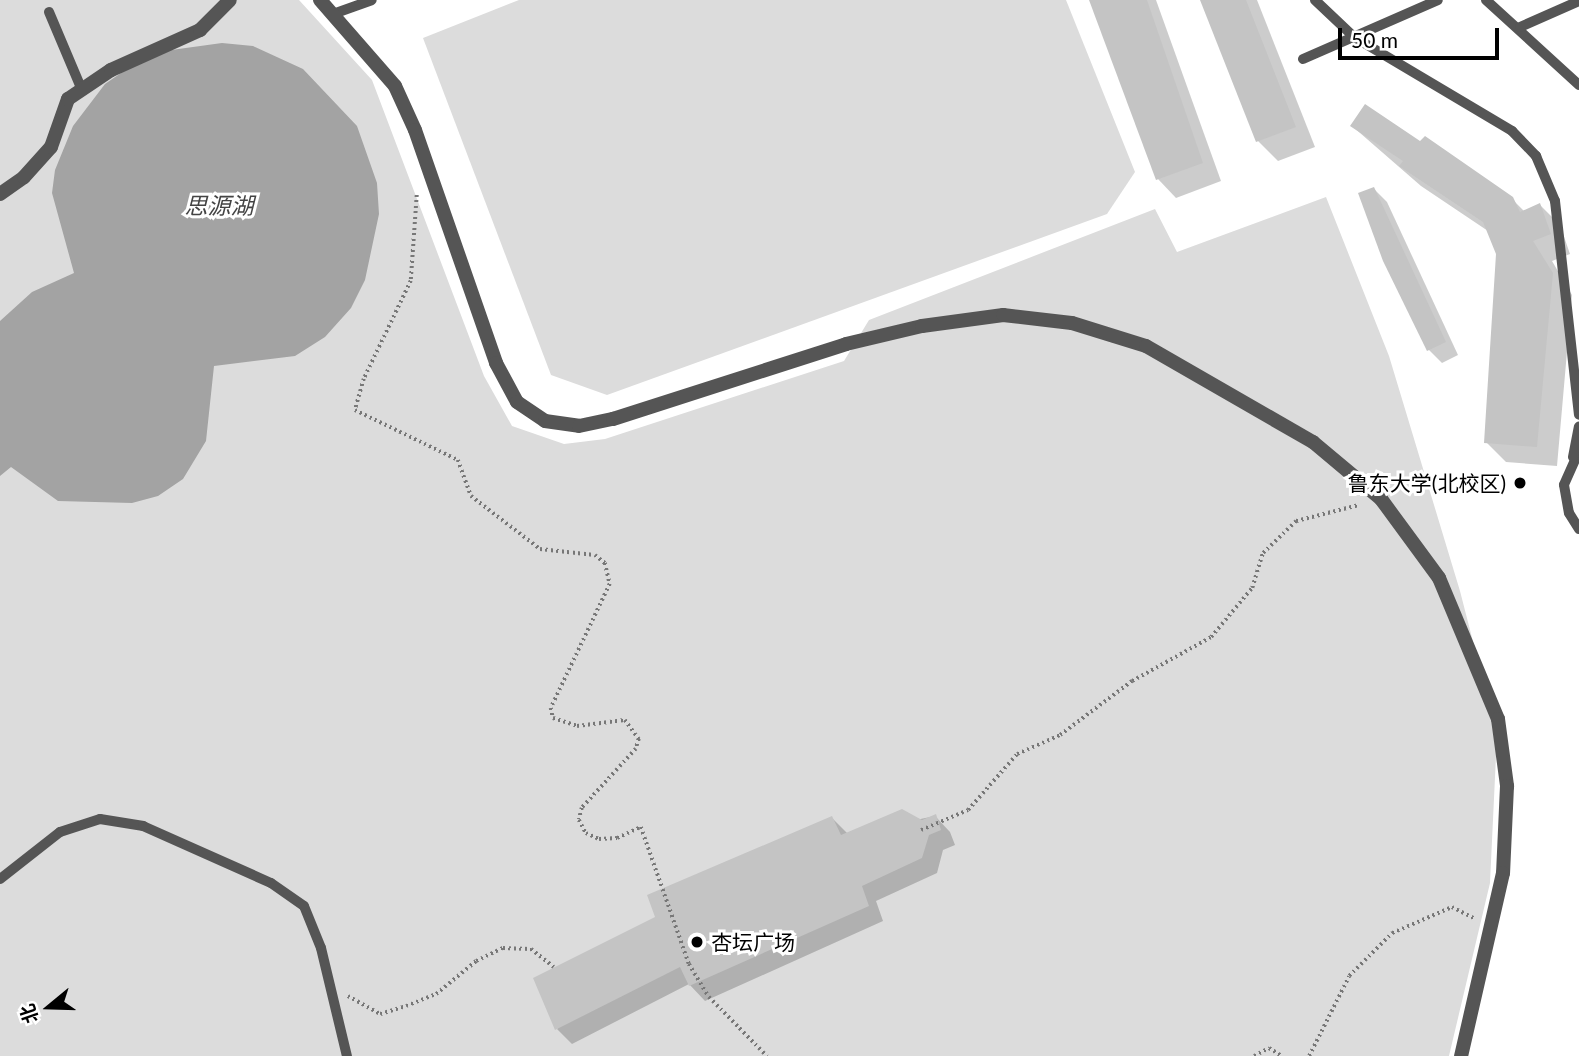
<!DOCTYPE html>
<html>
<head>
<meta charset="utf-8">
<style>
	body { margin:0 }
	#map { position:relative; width:1579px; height:1056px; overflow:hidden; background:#fff; font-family:Lato,"Noto Sans SC",sans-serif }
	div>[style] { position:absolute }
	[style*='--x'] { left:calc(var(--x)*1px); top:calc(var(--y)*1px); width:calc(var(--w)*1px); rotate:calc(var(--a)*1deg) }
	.green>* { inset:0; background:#dcdcdc }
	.water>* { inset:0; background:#a3a3a3 }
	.shadow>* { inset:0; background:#0003 }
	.building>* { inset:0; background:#c4c4c4 }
	.path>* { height:3.5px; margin-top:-1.75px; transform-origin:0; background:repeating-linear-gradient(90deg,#777 0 2px,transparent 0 5.5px) }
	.lane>* { height:10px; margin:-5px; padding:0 5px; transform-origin:5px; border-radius:5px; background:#555 }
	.street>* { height:14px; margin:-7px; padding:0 7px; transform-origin:7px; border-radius:7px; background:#555 }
	.dots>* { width:19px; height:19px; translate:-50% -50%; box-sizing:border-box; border:4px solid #fff; border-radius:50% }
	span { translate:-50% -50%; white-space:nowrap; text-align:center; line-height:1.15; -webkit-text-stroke:6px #fff; paint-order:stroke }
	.poi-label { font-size:21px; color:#000 }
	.right { translate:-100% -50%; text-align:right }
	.left { translate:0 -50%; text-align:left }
	.water-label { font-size:23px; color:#444; font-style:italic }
	.north { position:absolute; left:14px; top:972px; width:70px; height:70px; -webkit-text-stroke:5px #fff; paint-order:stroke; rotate:251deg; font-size:19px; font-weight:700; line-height:28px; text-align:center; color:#000 }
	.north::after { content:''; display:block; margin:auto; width:24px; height:32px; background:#000; clip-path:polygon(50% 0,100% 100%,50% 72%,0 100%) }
	.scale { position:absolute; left:1338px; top:28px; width:161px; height:32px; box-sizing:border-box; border:4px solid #000; border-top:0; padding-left:9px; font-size:21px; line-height:24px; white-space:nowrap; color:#000; -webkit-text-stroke:5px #fff; paint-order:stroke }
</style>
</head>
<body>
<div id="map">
	<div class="green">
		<i style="clip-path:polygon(0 0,299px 0,372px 80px,484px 376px,512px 426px,564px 444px,605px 439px,844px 361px,869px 320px,1155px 209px,1177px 252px,1326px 197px,1389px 356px,1460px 591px,1497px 735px,1490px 883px,1449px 1056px,0 1056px)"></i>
		<i style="clip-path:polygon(519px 0,1066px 0,1135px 172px,1107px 214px,607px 395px,551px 375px,423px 38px)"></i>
	</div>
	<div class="water">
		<i style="clip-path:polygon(222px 43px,253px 46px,303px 69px,357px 126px,377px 183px,379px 214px,365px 280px,351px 308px,325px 337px,295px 356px,214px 366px,206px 441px,183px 479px,158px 496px,132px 503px,58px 501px,11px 467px,0 476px,0 321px,32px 292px,74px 273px,52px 193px,55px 170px,73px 126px,105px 84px,134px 64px,164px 51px)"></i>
	</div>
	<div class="shadow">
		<i style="clip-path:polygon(1092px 0,1156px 0,1221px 181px,1176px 198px,1158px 179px)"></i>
		<i style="clip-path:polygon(1202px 0,1257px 0,1315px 147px,1278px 161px,1258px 141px)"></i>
		<i style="clip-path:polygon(1352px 126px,1420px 143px,1512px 199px,1525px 212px,1540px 205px,1560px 225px,1570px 254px,1552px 261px,1572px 295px,1557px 466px,1506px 462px,1486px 442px,1498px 253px,1488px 231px,1421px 186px)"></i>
		<i style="clip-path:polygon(1374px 189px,1387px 202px,1458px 355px,1442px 363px,1429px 350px,1384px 261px)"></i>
		<i style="clip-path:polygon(935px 816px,950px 832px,955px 845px,943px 850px,937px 873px,876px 901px,883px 921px,705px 1001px,689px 984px,572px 1044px,557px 1029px,657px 918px,832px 818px,848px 834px)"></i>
	</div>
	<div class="building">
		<i style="clip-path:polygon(1089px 0,1147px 0,1203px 163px,1156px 180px)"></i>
		<i style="clip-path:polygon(1200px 0,1246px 0,1296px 127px,1256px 142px)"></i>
		<i style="clip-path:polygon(1365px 104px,1420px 141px,1425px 136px,1513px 197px,1520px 212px,1540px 203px,1551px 234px,1533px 241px,1553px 273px,1537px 447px,1484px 443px,1496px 254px,1483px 222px,1399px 166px,1403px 161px,1350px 126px)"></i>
		<i style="clip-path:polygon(1374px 187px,1446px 342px,1427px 351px,1383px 261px,1358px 193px)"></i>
		<i style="clip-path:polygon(902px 809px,922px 820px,936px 814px,941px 830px,929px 835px,922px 858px,862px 886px,869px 906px,689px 986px,680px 967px,555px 1030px,533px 978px,655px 917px,647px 895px,832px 816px,841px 835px)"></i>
	</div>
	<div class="path">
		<i style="--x:417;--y:195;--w:86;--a:94"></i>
		<i style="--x:411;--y:281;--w:109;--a:115.6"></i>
		<i style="--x:364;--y:379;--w:32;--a:106"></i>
		<i style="--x:355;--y:410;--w:114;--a:25.9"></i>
		<i style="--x:458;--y:460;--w:38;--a:70"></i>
		<i style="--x:471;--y:496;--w:87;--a:37.5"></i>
		<i style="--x:540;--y:549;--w:55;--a:6.2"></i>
		<i style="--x:595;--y:555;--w:13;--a:39"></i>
		<i style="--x:605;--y:563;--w:22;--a:77"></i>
		<i style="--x:610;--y:584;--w:137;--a:115.4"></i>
		<i style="--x:551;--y:708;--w:10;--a:79"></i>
		<i style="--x:553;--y:718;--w:25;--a:18"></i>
		<i style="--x:577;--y:726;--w:48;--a:-7.1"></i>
		<i style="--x:625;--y:720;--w:24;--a:54"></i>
		<i style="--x:639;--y:739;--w:10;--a:107"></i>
		<i style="--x:636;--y:749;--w:80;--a:132.5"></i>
		<i style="--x:582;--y:808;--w:12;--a:104"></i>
		<i style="--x:579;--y:820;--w:15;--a:62"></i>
		<i style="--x:586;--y:833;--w:14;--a:25"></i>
		<i style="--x:599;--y:839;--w:18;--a:-3"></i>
		<i style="--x:617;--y:838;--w:26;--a:-25"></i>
		<i style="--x:641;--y:827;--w:145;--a:70.7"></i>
		<i style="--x:689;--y:964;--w:39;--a:59"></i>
		<i style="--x:709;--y:997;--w:83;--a:45.5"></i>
		<i style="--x:921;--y:830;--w:51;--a:-23.1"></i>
		<i style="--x:968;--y:810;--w:74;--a:-48.8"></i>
		<i style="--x:1017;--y:754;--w:47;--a:-23.8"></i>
		<i style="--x:1060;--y:735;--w:90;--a:-36.9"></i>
		<i style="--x:1132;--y:681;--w:90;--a:-29.1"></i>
		<i style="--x:1211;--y:637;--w:64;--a:-50.1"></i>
		<i style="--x:1252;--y:588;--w:37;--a:-73"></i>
		<i style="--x:1263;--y:553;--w:46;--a:-44.1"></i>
		<i style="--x:1296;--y:521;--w:65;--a:-14.3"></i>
		<i style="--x:348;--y:996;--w:37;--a:29"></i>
		<i style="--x:380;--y:1014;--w:27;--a:-17"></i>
		<i style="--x:406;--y:1006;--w:32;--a:-22"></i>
		<i style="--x:436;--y:994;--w:52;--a:-39.5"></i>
		<i style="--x:476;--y:961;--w:30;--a:-26"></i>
		<i style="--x:503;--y:948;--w:28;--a:2"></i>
		<i style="--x:531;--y:949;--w:29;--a:38"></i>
		<i style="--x:1254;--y:1056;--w:17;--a:-28"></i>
		<i style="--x:1269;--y:1048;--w:15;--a:32"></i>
		<i style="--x:1309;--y:1056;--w:89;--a:-63.4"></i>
		<i style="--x:1349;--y:976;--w:61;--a:-45"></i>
		<i style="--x:1392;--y:933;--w:65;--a:-23.4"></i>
		<i style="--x:1452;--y:907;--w:27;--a:27"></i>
	</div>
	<div class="lane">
		<i style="--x:1315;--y:0;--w:54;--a:43.5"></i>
		<i style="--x:1354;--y:37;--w:184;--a:30.7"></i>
		<i style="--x:1512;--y:131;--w:35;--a:46"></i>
		<i style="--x:1536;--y:156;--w:49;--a:67.1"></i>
		<i style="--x:1555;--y:201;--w:215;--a:83.6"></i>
		<i style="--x:1486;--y:0;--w:126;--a:42.4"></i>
		<i style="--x:49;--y:12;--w:85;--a:67.1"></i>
		<i style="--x:333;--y:14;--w:41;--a:-19.7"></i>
		<i style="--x:1520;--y:27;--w:64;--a:-23.8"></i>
		<i style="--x:1303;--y:59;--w:147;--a:-23.6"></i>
		<i style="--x:1579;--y:451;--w:37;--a:114"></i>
		<i style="--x:1564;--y:485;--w:28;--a:80"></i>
		<i style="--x:1569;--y:513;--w:19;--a:58"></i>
		<i style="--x:1573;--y:457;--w:31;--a:-79"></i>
		<i style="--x:0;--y:879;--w:76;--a:-38.1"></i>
		<i style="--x:60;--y:832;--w:42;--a:-18"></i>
		<i style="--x:100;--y:819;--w:44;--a:9.2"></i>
		<i style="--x:143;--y:826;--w:140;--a:24"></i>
		<i style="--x:271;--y:883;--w:40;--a:34.9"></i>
		<i style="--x:304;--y:906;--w:45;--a:68"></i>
		<i style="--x:321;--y:948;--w:111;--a:76.5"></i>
	</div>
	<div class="street">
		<i style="--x:320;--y:0;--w:114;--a:48.9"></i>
		<i style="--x:395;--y:86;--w:48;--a:65.6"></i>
		<i style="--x:415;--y:130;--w:247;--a:70.8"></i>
		<i style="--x:496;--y:363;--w:44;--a:61.7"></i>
		<i style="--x:517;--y:402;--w:34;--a:34"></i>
		<i style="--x:545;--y:421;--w:34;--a:8"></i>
		<i style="--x:579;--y:426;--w:35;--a:-12"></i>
		<i style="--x:613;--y:419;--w:245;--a:-17.8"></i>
		<i style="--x:846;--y:344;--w:78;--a:-13.3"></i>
		<i style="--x:922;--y:326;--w:82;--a:-7.7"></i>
		<i style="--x:1003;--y:315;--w:69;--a:6.6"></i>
		<i style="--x:1072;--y:323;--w:77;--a:17.3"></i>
		<i style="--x:1146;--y:346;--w:193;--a:29.9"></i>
		<i style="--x:1313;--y:442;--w:89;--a:40"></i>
		<i style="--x:1381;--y:499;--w:98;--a:53.7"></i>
		<i style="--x:1439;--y:578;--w:153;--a:67.3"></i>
		<i style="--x:1498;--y:719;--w:68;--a:82.3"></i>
		<i style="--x:1507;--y:786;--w:87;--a:92.6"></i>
		<i style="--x:1503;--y:873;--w:188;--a:102.9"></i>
		<i style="--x:0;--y:194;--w:29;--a:-35"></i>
		<i style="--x:24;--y:177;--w:40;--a:-48"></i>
		<i style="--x:51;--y:147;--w:51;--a:-70.5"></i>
		<i style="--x:68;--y:99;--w:52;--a:-34"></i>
		<i style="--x:111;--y:70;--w:98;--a:-24.2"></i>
		<i style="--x:200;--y:30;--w:42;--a:-45"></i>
	</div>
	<div class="dots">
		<i style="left:1520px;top:483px;background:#000"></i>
		<i style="left:697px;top:942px;background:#000"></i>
	</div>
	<div class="poi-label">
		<span class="right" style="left:1506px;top:483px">鲁东大学(北校区)</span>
		<span class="left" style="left:711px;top:942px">杏坛广场</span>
	</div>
	<div class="water-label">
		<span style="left:219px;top:205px">思源湖</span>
	</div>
	<div class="north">北</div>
	<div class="scale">50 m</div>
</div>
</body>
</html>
